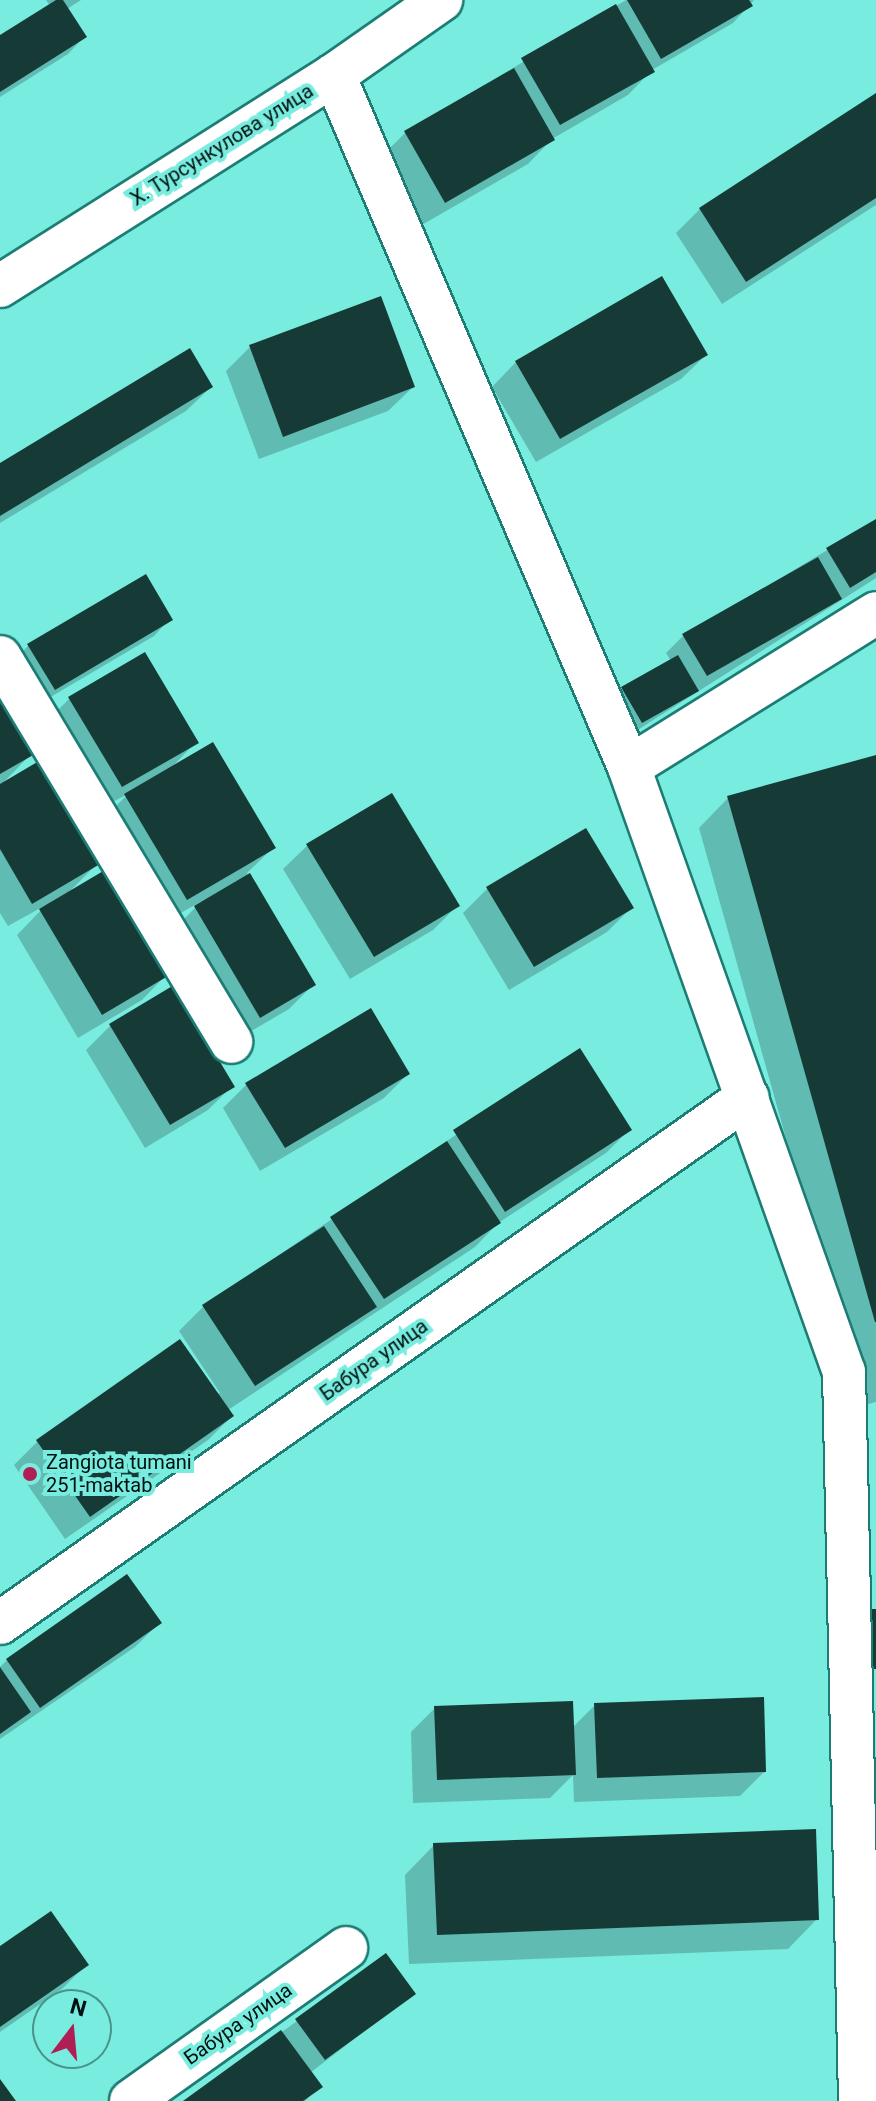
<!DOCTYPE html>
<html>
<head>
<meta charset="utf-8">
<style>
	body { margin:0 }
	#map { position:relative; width:876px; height:2101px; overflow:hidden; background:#78ecdf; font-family:Roboto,sans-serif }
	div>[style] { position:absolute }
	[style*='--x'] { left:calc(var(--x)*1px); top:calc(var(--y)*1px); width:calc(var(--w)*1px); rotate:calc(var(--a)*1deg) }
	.shadow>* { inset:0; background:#0003 }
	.building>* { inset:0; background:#163b37 }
	.roads { filter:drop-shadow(2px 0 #1d7d75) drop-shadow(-2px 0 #1d7d75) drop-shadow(0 2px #1d7d75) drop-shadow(0 -2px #1d7d75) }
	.minor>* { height:42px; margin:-21px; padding:0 21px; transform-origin:21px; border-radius:21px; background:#fff }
	.dots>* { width:22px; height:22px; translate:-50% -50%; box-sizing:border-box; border:4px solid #78ecdf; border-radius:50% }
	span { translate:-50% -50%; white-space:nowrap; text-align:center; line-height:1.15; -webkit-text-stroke:8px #78ecdf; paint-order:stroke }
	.street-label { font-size:20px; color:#00110f }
	.poi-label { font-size:20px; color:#00110f }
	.left { translate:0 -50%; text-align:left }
	.north { position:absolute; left:32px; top:1989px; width:80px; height:80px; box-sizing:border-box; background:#78ecdf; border:2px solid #48948c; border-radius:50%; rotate:16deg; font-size:22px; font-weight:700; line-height:32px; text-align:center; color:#00110f }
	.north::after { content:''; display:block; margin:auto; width:28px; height:36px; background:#af1f54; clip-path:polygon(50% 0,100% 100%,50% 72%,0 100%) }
</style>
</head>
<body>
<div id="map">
	<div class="shadow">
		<i style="clip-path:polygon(46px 0,81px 0,67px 9px,84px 37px,68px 54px,0 97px,0 38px,50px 6px)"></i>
		<i style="clip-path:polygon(626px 0,754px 0,733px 23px,652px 70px,628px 95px,552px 139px,528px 164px,420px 226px,381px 157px,405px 133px)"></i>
		<i style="clip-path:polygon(876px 96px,876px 205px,722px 304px,676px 233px,700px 209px)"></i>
		<i style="clip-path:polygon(250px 347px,413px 387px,388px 411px,259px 459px,226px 371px)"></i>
		<i style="clip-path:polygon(706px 355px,681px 379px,536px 462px,492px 387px,516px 362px)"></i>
		<i style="clip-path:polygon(211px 387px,186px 411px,0 523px,0 465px)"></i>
		<i style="clip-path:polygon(876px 521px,876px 578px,625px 738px,606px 706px,623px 689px,671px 661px,666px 653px,683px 636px)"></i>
		<i style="clip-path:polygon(170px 619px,154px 636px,37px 705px,12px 662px,29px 645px)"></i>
		<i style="clip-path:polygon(0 699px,32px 753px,4px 782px,98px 863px,68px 893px,166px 975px,142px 1000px,78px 1038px,17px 935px,46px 905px,8px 926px,0 913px)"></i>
		<i style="clip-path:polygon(69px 699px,196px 742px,171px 768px,273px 848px,247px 873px,313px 985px,289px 1009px,236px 1040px,171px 932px,202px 901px,163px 923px,102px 820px,128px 794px,97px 810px,45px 723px)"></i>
		<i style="clip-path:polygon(876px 757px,876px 1402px,861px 1406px,699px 828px,728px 798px)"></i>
		<i style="clip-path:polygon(308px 845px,457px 906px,433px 930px,350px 979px,283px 869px)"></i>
		<i style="clip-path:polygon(487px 889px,631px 908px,607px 932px,509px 990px,463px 913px)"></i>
		<i style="clip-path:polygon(110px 1026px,232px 1086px,208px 1110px,145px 1148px,86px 1050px)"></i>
		<i style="clip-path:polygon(579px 1051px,630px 1129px,606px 1153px,498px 1223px,475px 1247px,228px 1410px,232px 1416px,208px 1440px,65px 1539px,14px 1465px,38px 1441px,220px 1393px,179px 1331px,204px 1306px)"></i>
		<i style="clip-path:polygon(408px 1074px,384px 1098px,260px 1171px,223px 1108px,247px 1084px)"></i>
		<i style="clip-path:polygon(872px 1611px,876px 1832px,855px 1832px,848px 1635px)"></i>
		<i style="clip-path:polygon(159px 1623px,135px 1647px,0 1739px,0 1667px,7px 1660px)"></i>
		<i style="clip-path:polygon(595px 1705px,764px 1772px,740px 1796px,574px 1802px,573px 1775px,550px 1798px,413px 1803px,411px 1732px,435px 1708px,572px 1728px)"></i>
		<i style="clip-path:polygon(434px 1845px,817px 1919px,788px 1949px,409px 1964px,405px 1875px)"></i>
		<i style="clip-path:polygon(0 1949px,86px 1965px,62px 1989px,0 2032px)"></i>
		<i style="clip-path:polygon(414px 1993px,310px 2073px,320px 2086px,305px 2101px,187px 2101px,297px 2021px)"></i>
	</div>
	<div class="building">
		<i style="clip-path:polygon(56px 0,63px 0,87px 37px,0 92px,0 35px)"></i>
		<i style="clip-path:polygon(627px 0,749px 0,753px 6px,661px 59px)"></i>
		<i style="clip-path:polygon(616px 4px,655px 72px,560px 125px,521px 58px)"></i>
		<i style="clip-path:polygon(514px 68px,555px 140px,445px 203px,404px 131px)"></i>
		<i style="clip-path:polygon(876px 93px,876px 198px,746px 282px,699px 208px)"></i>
		<i style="clip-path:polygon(662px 276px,708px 355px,560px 439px,515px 361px)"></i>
		<i style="clip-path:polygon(381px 296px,415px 387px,283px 437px,249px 345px)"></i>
		<i style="clip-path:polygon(190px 348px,213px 387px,0 516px,0 463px)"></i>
		<i style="clip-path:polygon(876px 519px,876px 572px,850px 588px,826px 548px)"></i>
		<i style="clip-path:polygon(818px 557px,842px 599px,707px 676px,682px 634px)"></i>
		<i style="clip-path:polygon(146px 574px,173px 620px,55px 690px,27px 644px)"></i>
		<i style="clip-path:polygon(145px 652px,199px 743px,122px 787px,68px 697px)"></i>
		<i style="clip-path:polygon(678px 655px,699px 691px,642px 723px,621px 687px)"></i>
		<i style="clip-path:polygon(0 695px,35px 754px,0 774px)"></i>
		<i style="clip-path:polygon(213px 742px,276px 848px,187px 900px,124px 794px)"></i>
		<i style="clip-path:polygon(876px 755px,876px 1322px,875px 1322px,727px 796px)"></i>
		<i style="clip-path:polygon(39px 761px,100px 864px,32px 904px,0 849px,0 784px)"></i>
		<i style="clip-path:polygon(392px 793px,460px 906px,374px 957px,306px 844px)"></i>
		<i style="clip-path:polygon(586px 828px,634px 908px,534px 967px,486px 887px)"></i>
		<i style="clip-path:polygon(105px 870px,168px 976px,102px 1015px,39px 909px)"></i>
		<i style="clip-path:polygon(250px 873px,316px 985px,260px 1018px,194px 906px)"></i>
		<i style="clip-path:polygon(174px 985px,235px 1087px,170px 1125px,109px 1024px)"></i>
		<i style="clip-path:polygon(371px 1008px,410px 1074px,285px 1148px,245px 1083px)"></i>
		<i style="clip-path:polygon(580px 1048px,632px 1130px,505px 1212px,453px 1130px)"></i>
		<i style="clip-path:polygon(447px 1141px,501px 1223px,384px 1299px,330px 1217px)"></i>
		<i style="clip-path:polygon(324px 1226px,377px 1307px,255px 1386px,202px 1305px)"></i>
		<i style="clip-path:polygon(180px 1339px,234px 1416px,90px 1517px,36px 1440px)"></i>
		<i style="clip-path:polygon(127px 1574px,162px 1623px,40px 1708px,6px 1659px)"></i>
		<i style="clip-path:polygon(871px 1609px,876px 1609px,876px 1669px,873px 1669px)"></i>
		<i style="clip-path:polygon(0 1667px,31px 1712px,0 1734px)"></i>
		<i style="clip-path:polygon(764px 1697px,766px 1772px,597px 1778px,594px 1703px)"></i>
		<i style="clip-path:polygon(573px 1701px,576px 1775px,437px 1780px,434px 1706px)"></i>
		<i style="clip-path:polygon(816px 1829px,819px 1920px,437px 1935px,433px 1843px)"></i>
		<i style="clip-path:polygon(51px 1911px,89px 1965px,0 2027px,0 1946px)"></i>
		<i style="clip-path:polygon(386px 1953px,416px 1994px,325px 2060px,295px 2019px)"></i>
		<i style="clip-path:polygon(281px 2030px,323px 2087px,303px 2101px,183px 2101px)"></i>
		<i style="clip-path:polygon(0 2079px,16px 2101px,0 2101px)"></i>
	</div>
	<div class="roads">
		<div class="minor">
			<i style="--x:334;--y:75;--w:752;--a:66.91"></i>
			<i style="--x:629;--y:767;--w:642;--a:70.44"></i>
			<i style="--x:844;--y:1372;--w:729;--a:88.74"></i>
			<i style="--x:0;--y:286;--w:395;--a:-32.3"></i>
			<i style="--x:334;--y:75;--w:131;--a:-35"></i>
			<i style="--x:0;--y:657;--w:449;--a:59"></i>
			<i style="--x:629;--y:767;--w:291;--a:-31.9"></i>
			<i style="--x:0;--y:1623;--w:914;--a:-35.12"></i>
			<i style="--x:131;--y:2101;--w:264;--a:-35.4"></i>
		</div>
	</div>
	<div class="dots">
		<i style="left:30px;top:1474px;background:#af1f54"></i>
	</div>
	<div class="street-label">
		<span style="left:222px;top:145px;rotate:-32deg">Х. Турсункулова улица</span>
		<span style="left:374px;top:1360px;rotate:-35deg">Бабура улица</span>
		<span style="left:238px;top:2024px;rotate:-35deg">Бабура улица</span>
	</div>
	<div class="poi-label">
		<span class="left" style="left:46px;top:1474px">Zangiota tumani<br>251-maktab</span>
	</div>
	<div class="north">N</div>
</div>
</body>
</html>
